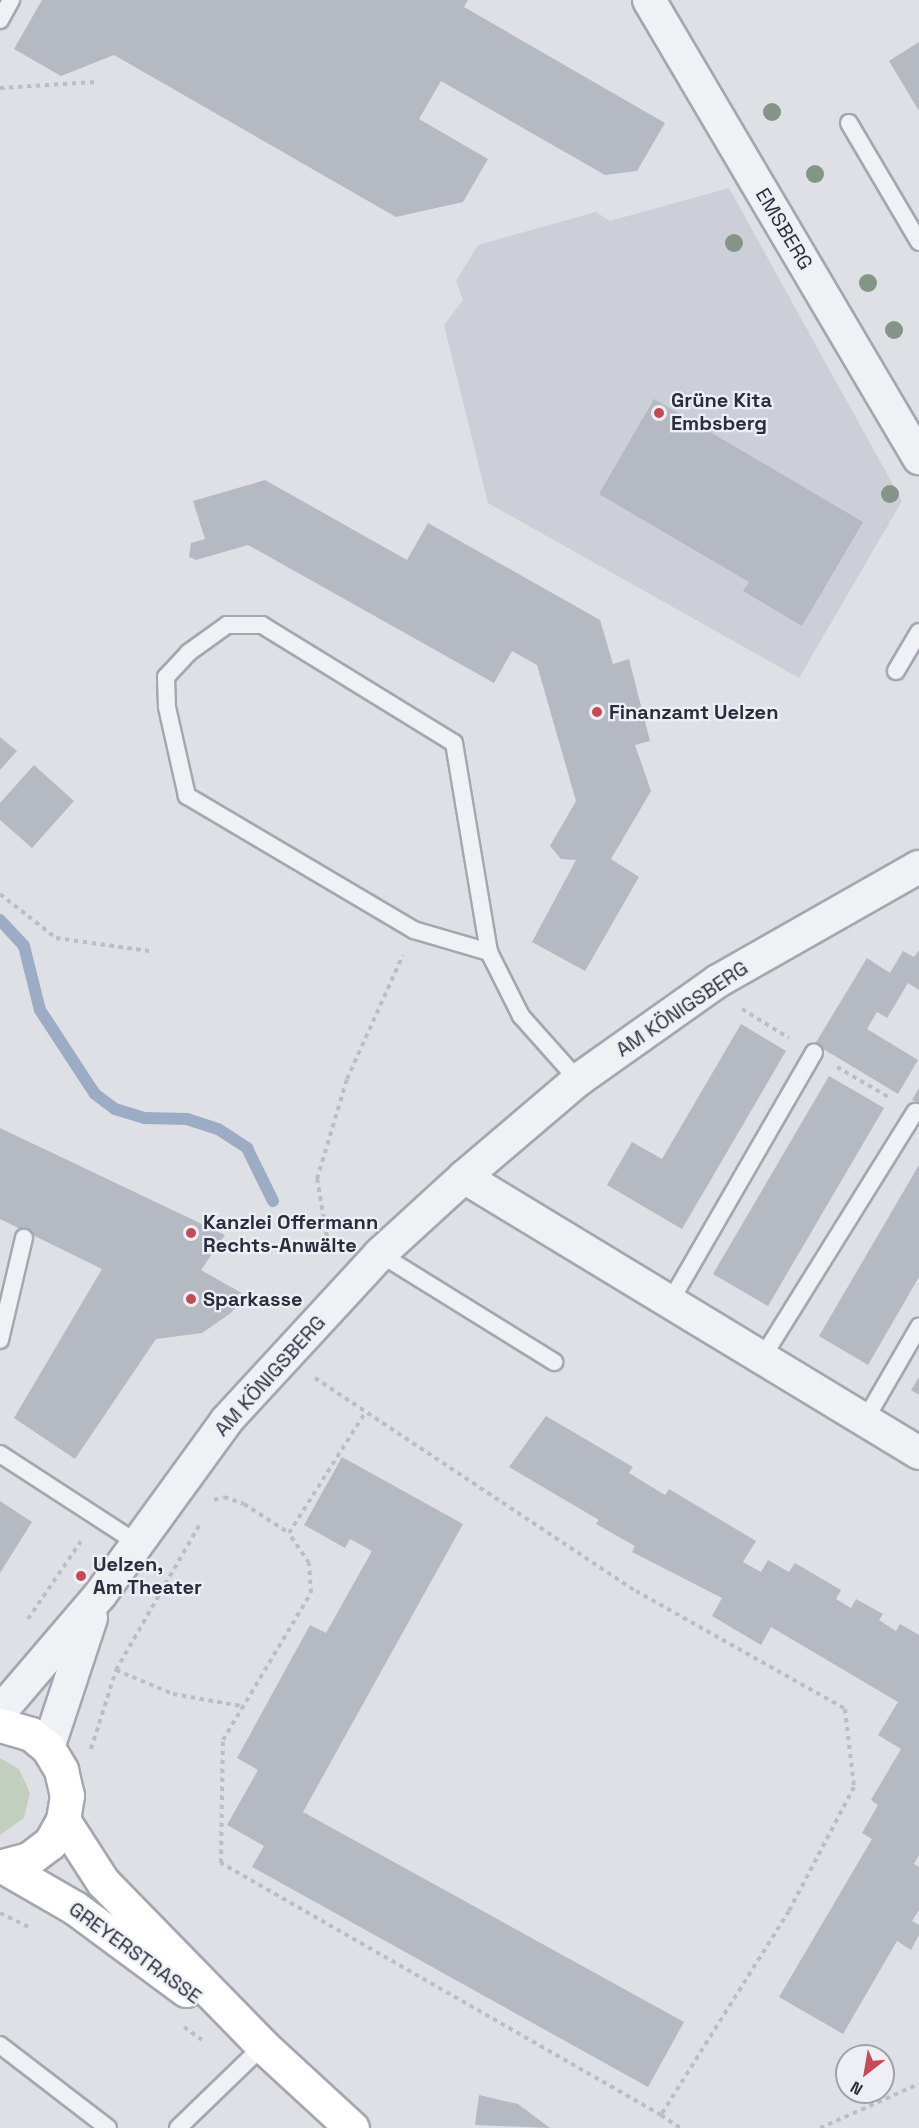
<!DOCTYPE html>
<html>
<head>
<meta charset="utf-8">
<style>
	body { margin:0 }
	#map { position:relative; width:919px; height:2128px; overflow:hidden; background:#dee0e6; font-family:"Space Grotesk",sans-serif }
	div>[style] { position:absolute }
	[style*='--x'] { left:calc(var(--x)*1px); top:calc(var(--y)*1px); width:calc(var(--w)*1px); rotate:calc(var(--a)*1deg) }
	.built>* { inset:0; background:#cccfd8 }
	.green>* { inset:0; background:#c2cfbf }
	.stream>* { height:12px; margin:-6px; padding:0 6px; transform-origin:6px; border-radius:6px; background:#9bacc4 }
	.building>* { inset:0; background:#b5b9c2 }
	.path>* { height:4px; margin-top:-2px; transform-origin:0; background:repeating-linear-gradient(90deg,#bcbec5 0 4.5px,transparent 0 9px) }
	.roads { filter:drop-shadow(2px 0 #a4a7b0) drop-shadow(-2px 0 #a4a7b0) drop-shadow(0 2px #a4a7b0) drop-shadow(0 -2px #a4a7b0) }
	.service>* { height:16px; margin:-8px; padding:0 8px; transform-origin:8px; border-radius:8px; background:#f0f1f5 }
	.minor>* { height:32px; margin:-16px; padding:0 16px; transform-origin:16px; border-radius:16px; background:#f0f1f5 }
	.primary>* { height:33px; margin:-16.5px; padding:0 16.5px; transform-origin:16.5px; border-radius:16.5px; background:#fff }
	.trees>* { width:18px; height:18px; margin:-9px; border-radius:50%; background:#849486 }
	.dots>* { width:16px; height:16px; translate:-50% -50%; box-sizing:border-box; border:3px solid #edeff4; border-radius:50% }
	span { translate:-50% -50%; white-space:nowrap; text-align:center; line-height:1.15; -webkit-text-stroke:4.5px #edeff4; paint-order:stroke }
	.street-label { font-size:20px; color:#282e3c }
	.poi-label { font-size:20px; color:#282e3c; font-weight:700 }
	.left { translate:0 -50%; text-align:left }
	.north { position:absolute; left:835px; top:2044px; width:60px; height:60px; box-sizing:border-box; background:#edeff4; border:2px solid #9ea2aa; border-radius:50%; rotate:211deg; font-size:16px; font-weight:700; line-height:24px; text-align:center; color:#282e3c }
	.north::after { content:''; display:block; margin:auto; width:21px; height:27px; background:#c34b55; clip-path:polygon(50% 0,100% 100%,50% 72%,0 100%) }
</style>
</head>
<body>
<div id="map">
	<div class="built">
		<i style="clip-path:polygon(729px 188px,902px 501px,799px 678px,488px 503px,444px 325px,463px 300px,456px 281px,478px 245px,596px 212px,610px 221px)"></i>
	</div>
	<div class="green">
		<i style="clip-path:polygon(0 1758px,19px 1769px,30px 1793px,24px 1818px,0 1835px)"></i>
	</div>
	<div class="stream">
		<i style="--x:0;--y:920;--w:35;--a:47"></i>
		<i style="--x:24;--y:946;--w:66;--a:76"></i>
		<i style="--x:40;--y:1010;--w:100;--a:56.8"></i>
		<i style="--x:95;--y:1094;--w:25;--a:37"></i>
		<i style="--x:115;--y:1109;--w:30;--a:17"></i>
		<i style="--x:144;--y:1118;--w:43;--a:1.3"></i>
		<i style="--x:187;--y:1119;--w:33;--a:18"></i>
		<i style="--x:218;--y:1129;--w:35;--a:33"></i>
		<i style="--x:247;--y:1148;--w:59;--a:63.9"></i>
	</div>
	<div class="building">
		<i style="clip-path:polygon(42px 0,468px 0,464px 7px,665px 123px,637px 171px,605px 175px,441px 81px,419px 119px,488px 159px,463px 202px,396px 217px,114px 55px,61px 76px,14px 49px)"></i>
		<i style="clip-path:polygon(919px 42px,919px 111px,889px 61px)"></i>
		<i style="clip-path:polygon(654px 399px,863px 522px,802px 626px,743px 591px,749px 582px,599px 494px)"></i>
		<i style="clip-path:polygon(265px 480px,407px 560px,428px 523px,600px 620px,613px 664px,629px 659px,650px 741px,635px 745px,651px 791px,611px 859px,639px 877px,585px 971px,532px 942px,576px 860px,561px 859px,550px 846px,576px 801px,537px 665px,512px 651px,494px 683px,248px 545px,196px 560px,189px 557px,191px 543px,205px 539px,193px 501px)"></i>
		<i style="clip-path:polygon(0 737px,17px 751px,0 770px)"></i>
		<i style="clip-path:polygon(34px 765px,74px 801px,32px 848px,0 820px,0 803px)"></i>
		<i style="clip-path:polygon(919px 950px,919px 990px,908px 983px,887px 1018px,877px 1012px,867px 1029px,918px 1060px,898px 1094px,815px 1044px,867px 958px,890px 973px,903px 951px,914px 957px)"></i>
		<i style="clip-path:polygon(741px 1024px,786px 1051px,682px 1229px,607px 1185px,632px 1142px,662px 1159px)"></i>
		<i style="clip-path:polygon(829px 1076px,884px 1108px,768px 1306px,713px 1274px)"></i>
		<i style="clip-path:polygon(919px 1088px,919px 1104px,912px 1100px)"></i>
		<i style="clip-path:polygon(0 1128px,225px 1235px,201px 1270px,245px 1295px,231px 1313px,202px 1333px,156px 1339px,75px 1459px,14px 1418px,102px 1269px,0 1219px)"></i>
		<i style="clip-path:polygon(919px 1165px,919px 1277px,868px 1365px,819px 1336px)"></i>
		<i style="clip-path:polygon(919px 1377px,919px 1395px,911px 1390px)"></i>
		<i style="clip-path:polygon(546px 1416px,633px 1467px,629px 1473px,665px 1495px,669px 1489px,756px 1541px,743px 1562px,761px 1572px,768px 1560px,789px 1572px,795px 1563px,841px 1590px,836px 1599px,851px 1608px,856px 1599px,883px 1614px,879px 1620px,896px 1631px,900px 1624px,919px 1635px,919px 1855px,914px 1864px,919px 1867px,919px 1910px,912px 1921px,919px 1925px,919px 1935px,911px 1950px,897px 1941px,843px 2034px,779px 1997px,872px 1839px,862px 1833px,878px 1805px,871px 1800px,901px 1749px,878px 1735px,898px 1702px,771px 1627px,761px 1645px,712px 1616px,722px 1598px,632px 1552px,635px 1546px,596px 1524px,599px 1520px,509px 1467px)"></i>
		<i style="clip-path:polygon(342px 1457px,463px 1524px,303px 1812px,684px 2022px,648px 2087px,252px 1867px,264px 1846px,227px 1825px,258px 1770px,237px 1758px,310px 1625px,326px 1633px,372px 1551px,350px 1539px,345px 1548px,304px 1525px)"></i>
		<i style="clip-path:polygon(0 1501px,32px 1522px,0 1573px)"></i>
		<i style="clip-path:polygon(479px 2095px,518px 2104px,550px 2128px,475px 2125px)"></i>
	</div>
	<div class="path">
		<i style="--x:0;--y:88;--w:95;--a:-3.6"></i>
		<i style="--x:0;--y:894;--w:71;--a:38.2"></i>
		<i style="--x:56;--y:938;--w:94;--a:8"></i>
		<i style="--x:742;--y:1009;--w:55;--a:31.7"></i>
		<i style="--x:837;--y:1067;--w:61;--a:30.3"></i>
		<i style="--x:330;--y:1254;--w:76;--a:-99.8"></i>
		<i style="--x:317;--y:1179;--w:104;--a:-73.3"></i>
		<i style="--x:347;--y:1079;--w:136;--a:-65.7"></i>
		<i style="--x:315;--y:1378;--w:385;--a:33.6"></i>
		<i style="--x:636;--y:1591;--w:240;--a:29.4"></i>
		<i style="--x:845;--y:1709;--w:79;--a:83.4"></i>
		<i style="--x:854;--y:1787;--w:140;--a:117.7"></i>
		<i style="--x:789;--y:1911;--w:241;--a:122.1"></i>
		<i style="--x:661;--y:2115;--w:507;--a:-150.2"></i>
		<i style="--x:221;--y:1863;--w:123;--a:-89.1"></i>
		<i style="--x:223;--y:1740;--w:171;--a:-59.1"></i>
		<i style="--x:311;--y:1593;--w:30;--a:-94"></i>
		<i style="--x:309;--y:1563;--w:36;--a:-124"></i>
		<i style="--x:289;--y:1533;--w:142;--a:-57.7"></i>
		<i style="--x:214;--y:1500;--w:10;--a:-17"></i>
		<i style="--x:224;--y:1497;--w:21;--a:19"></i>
		<i style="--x:244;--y:1504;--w:54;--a:32.8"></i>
		<i style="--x:28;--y:1619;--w:94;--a:-55.8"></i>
		<i style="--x:116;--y:1670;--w:62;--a:22.8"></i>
		<i style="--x:173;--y:1694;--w:69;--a:10"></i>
		<i style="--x:91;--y:1749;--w:83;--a:-72.4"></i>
		<i style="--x:116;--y:1670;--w:171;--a:-60.1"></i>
		<i style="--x:0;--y:1913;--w:32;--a:26"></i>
		<i style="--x:184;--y:2027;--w:22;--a:36"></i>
		<i style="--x:661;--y:2115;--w:23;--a:34"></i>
		<i style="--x:820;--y:2128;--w:108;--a:-24"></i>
	</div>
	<div class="roads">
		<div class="service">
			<i style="--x:0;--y:20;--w:23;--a:-61"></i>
			<i style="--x:849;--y:123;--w:138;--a:59.5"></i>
			<i style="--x:896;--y:671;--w:45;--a:-59.5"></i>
			<i style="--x:489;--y:952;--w:78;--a:-163.7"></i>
			<i style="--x:414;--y:930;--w:264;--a:-149.4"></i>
			<i style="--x:187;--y:796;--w:91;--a:-102.7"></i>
			<i style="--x:167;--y:707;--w:30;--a:-92"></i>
			<i style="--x:166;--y:677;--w:33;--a:-47"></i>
			<i style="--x:188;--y:653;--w:48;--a:-35.7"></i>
			<i style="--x:227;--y:625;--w:35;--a:0"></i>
			<i style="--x:262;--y:625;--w:225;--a:31.6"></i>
			<i style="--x:454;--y:743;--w:212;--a:80.5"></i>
			<i style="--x:489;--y:952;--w:72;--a:63.4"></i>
			<i style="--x:521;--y:1016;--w:86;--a:48.3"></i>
			<i style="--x:380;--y:1254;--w:205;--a:31.8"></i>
			<i style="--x:670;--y:1302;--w:288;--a:-60"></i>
			<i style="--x:0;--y:1340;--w:105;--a:-76.8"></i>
			<i style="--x:762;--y:1358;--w:290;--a:-58.1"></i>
			<i style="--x:865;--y:1420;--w:108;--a:-59.9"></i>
			<i style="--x:0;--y:1454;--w:160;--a:33"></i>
			<i style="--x:0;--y:2045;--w:136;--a:37.5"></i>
			<i style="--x:178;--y:2128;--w:118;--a:-44"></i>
		</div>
		<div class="minor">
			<i style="--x:649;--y:0;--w:532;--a:59.48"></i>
			<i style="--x:464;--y:1177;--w:532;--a:31.24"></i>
			<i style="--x:0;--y:1712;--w:154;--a:-49.5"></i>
			<i style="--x:100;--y:1595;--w:216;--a:-54"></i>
			<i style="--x:227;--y:1420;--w:226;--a:-47.3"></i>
			<i style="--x:380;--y:1254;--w:114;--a:-42.5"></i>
			<i style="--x:464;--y:1177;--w:150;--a:-40.4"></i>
			<i style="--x:578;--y:1080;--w:171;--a:-35.3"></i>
			<i style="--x:718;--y:981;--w:231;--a:-29.6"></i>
			<i style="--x:48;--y:1748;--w:137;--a:-71.7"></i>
		</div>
		<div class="primary">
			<i style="--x:0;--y:1725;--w:32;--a:16"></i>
			<i style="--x:31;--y:1734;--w:22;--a:39"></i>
			<i style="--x:48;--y:1748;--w:26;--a:59"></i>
			<i style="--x:61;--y:1770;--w:26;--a:77"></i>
			<i style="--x:67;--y:1795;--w:25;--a:99"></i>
			<i style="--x:63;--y:1820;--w:26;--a:119"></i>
			<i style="--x:50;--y:1843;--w:26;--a:143"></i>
			<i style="--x:29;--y:1859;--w:30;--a:165"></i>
			<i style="--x:63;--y:1820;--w:74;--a:57.2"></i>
			<i style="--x:103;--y:1882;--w:229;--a:45.7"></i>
			<i style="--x:263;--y:2046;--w:121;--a:42.7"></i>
			<i style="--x:4;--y:1867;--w:82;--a:30"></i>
			<i style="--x:75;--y:1908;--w:138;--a:36.5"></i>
		</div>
	</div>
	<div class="trees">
		<i style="left:772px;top:112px"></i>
		<i style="left:815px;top:174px"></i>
		<i style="left:734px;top:243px"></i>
		<i style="left:868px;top:283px"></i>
		<i style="left:894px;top:330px"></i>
		<i style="left:890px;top:494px"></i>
	</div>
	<div class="dots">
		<i style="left:659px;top:413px;background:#c34b55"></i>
		<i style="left:597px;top:712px;background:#c34b55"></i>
		<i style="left:191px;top:1233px;background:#c34b55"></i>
		<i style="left:191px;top:1299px;background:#c34b55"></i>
		<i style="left:81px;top:1576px;background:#c34b55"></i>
	</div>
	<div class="street-label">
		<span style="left:784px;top:229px;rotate:59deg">EMSBERG</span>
		<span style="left:682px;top:1009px;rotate:-34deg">AM KÖNIGSBERG</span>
		<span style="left:270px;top:1376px;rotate:-48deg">AM KÖNIGSBERG</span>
		<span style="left:135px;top:1953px;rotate:36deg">GREYERSTRASSE</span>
	</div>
	<div class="poi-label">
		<span class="left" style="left:671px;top:412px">Grüne Kita<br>Embsberg</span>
		<span class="left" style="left:609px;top:712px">Finanzamt Uelzen</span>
		<span class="left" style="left:203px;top:1234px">Kanzlei Offermann<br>Rechts-Anwälte</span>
		<span class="left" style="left:203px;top:1299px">Sparkasse</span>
		<span class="left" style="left:93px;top:1576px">Uelzen,<br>Am Theater</span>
	</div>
	<div class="north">N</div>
</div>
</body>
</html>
